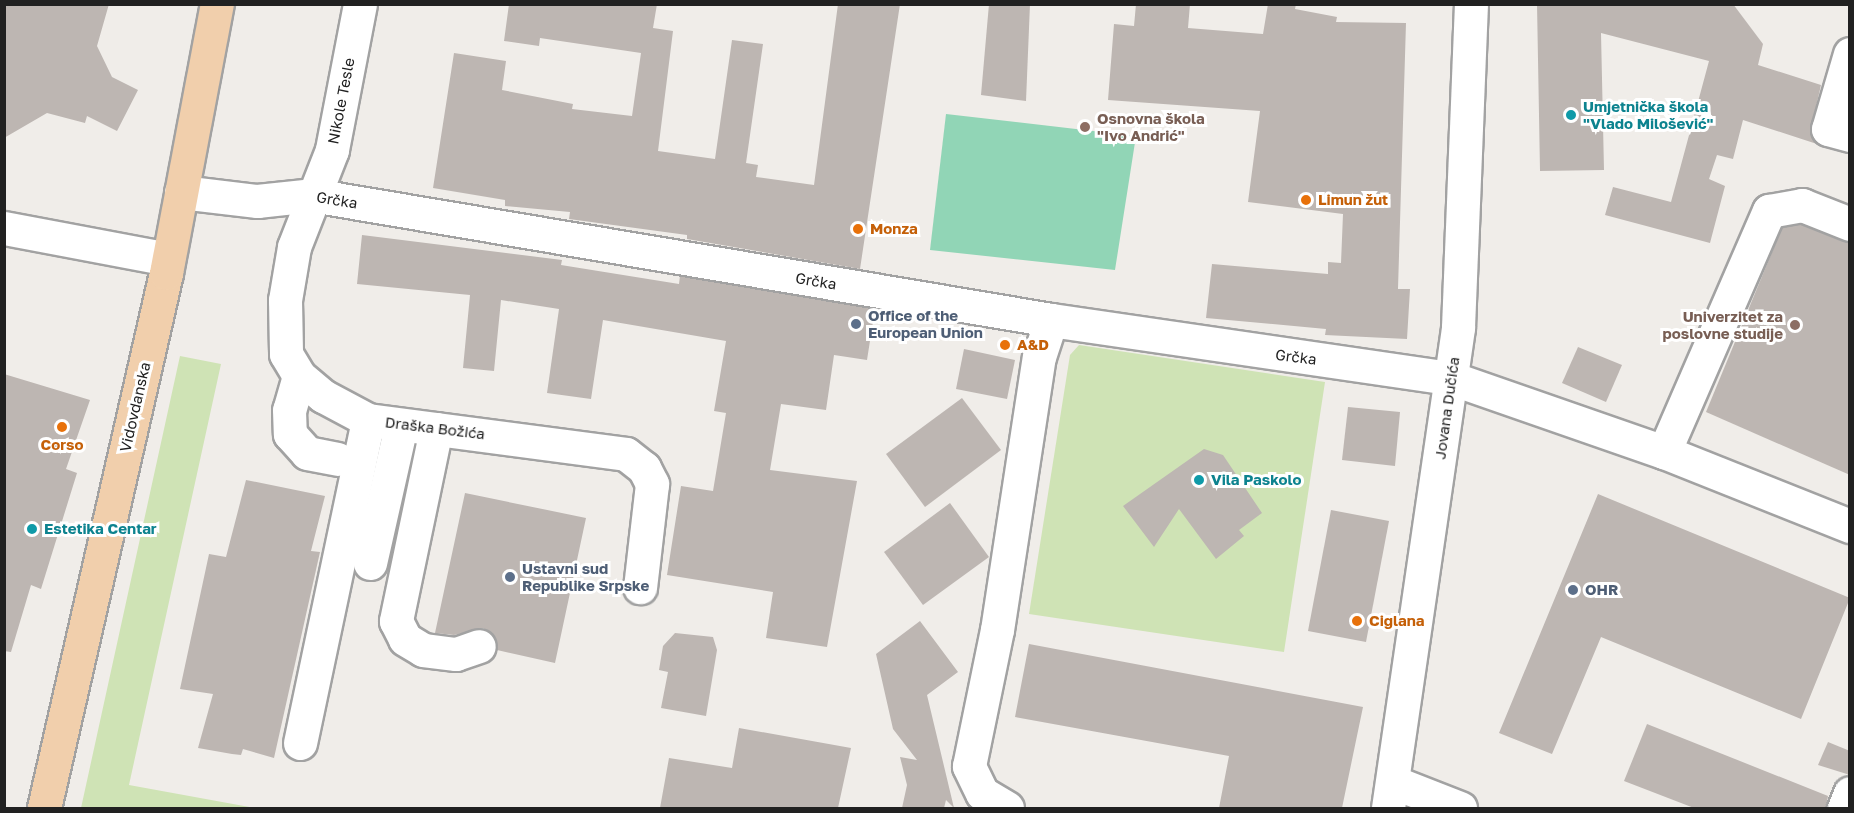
<!DOCTYPE html>
<html>
<head>
<meta charset="utf-8">
<style>
	body { margin:0 }
	#map { position:relative; width:1854px; height:813px; overflow:hidden; background:#f0ede9; font-family:"Golos Text",sans-serif }
	div>[style] { position:absolute }
	[style*='--x'] { left:calc(var(--x)*1px); top:calc(var(--y)*1px); width:calc(var(--w)*1px); rotate:calc(var(--a)*1deg) }
	.grass>* { inset:0; background:#cfe3b5 }
	.pitch>* { inset:0; background:#91d5b6 }
	.building>* { inset:0; background:#bdb6b2 }
	.roads { filter:drop-shadow(2px 0 #a2a2a2) drop-shadow(-2px 0 #a2a2a2) drop-shadow(0 2px #a2a2a2) drop-shadow(0 -2px #a2a2a2) }
	.minor>* { height:33px; margin:-16.5px; padding:0 16.5px; transform-origin:16.5px; border-radius:16.5px; background:#fff }
	.major>* { height:33px; margin:-16.5px; padding:0 16.5px; transform-origin:16.5px; border-radius:16.5px; background:#f1cfac }
	.dots>* { width:16px; height:16px; translate:-50% -50%; box-sizing:border-box; border:3px solid #fff; border-radius:50% }
	span { translate:-50% -50%; white-space:nowrap; text-align:center; line-height:1.15; -webkit-text-stroke:6px #fff; paint-order:stroke }
	.street-label { font-size:15px; color:#212121 }
	.culture-label { font-size:15px; color:#0d838f; font-weight:700 }
	.left { translate:0 -50%; text-align:left }
	.education-label { font-size:15px; color:#785e54; font-weight:700 }
	.right { translate:-100% -50%; text-align:right }
	.food-label { font-size:15px; color:#c56008; font-weight:700 }
	.service-label { font-size:15px; color:#4e5e75; font-weight:700 }
	.frame { position:absolute; inset:0; border:6px solid #212121; pointer-events:none }
</style>
</head>
<body>
<div id="map">
	<div class="grass">
		<i style="clip-path:polygon(1079px 345px,1325px 382px,1284px 652px,1029px 614px,1070px 355px)"></i>
		<i style="clip-path:polygon(180px 356px,221px 364px,129px 785px,255px 808px,81px 808px)"></i>
	</div>
	<div class="pitch">
		<i style="clip-path:polygon(946px 114px,1136px 136px,1115px 270px,930px 250px)"></i>
	</div>
	<div class="building">
		<i style="clip-path:polygon(4px 4px,109px 4px,97px 46px,112px 77px,138px 90px,117px 131px,87px 116px,85px 123px,47px 113px,4px 138px)"></i>
		<i style="clip-path:polygon(509px 4px,657px 4px,653px 28px,673px 31px,658px 151px,715px 159px,732px 40px,763px 44px,746px 163px,758px 165px,756px 177px,814px 185px,838px 4px,900px 4px,860px 269px,687px 239px,687px 235px,569px 219px,570px 212px,505px 206px,505px 200px,433px 188px,454px 53px,506px 61px,502px 90px,573px 104px,572px 109px,632px 116px,641px 53px,540px 38px,539px 46px,504px 41px)"></i>
		<i style="clip-path:polygon(989px 4px,1030px 4px,1026px 101px,981px 95px)"></i>
		<i style="clip-path:polygon(1136px 4px,1190px 4px,1188px 28px,1263px 34px,1268px 4px,1296px 4px,1295px 9px,1337px 17px,1336px 22px,1406px 23px,1398px 289px,1410px 289px,1407px 339px,1325px 335px,1326px 329px,1206px 318px,1212px 264px,1328px 274px,1328px 262px,1341px 263px,1343px 214px,1248px 202px,1260px 111px,1108px 100px,1114px 24px,1134px 26px)"></i>
		<i style="clip-path:polygon(1537px 4px,1733px 4px,1763px 44px,1758px 65px,1821px 85px,1810px 133px,1820px 145px,1743px 120px,1733px 159px,1717px 155px,1709px 179px,1725px 186px,1710px 243px,1605px 215px,1613px 187px,1671px 202px,1709px 61px,1601px 33px,1604px 170px,1540px 171px)"></i>
		<i style="clip-path:polygon(1800px 224px,1850px 242px,1850px 475px,1706px 412px,1782px 228px)"></i>
		<i style="clip-path:polygon(362px 235px,562px 260px,561px 265px,679px 284px,680px 276px,875px 309px,867px 360px,834px 355px,826px 410px,781px 404px,770px 470px,857px 481px,827px 647px,766px 638px,773px 592px,667px 575px,681px 486px,713px 491px,726px 413px,714px 411px,726px 341px,603px 320px,591px 399px,547px 393px,559px 309px,501px 300px,494px 371px,463px 368px,470px 295px,357px 284px)"></i>
		<i style="clip-path:polygon(1578px 347px,1622px 365px,1606px 402px,1562px 383px)"></i>
		<i style="clip-path:polygon(964px 349px,1015px 360px,1007px 399px,956px 389px)"></i>
		<i style="clip-path:polygon(4px 374px,90px 400px,66px 469px,77px 473px,41px 589px,31px 585px,11px 652px,4px 651px)"></i>
		<i style="clip-path:polygon(962px 398px,1001px 450px,925px 507px,886px 454px)"></i>
		<i style="clip-path:polygon(1348px 407px,1400px 412px,1395px 466px,1342px 460px)"></i>
		<i style="clip-path:polygon(1204px 449px,1223px 455px,1262px 513px,1239px 530px,1244px 536px,1216px 559px,1179px 509px,1154px 547px,1123px 506px)"></i>
		<i style="clip-path:polygon(246px 480px,325px 496px,311px 551px,320px 552px,274px 758px,243px 749px,241px 755px,232px 754px,198px 748px,213px 694px,180px 689px,209px 554px,226px 557px)"></i>
		<i style="clip-path:polygon(465px 493px,586px 518px,555px 663px,497px 650px,496px 639px,483px 628px,454px 635px,435px 633px)"></i>
		<i style="clip-path:polygon(1598px 494px,1850px 598px,1801px 719px,1601px 637px,1552px 754px,1499px 733px)"></i>
		<i style="clip-path:polygon(950px 503px,989px 557px,923px 605px,884px 552px)"></i>
		<i style="clip-path:polygon(1331px 510px,1389px 521px,1366px 642px,1308px 631px)"></i>
		<i style="clip-path:polygon(920px 621px,958px 672px,927px 695px,954px 808px,946px 800px,944px 808px,902px 808px,907px 785px,900px 757px,917px 760px,893px 729px,876px 654px)"></i>
		<i style="clip-path:polygon(675px 633px,713px 637px,717px 650px,706px 716px,661px 708px,668px 672px,659px 670px,663px 646px)"></i>
		<i style="clip-path:polygon(1029px 644px,1363px 707px,1342px 808px,1219px 808px,1229px 756px,1015px 717px)"></i>
		<i style="clip-path:polygon(1647px 724px,1828px 796px,1826px 808px,1694px 808px,1624px 781px)"></i>
		<i style="clip-path:polygon(739px 728px,851px 748px,838px 808px,660px 808px,669px 758px,732px 768px)"></i>
		<i style="clip-path:polygon(1828px 742px,1850px 751px,1850px 775px,1818px 765px)"></i>
	</div>
	<div class="roads">
		<div class="minor">
			<i style="--x:360;--y:4;--w:149;--a:100.9"></i>
			<i style="--x:332;--y:150;--w:104;--a:111.4"></i>
			<i style="--x:294;--y:247;--w:54;--a:99.6"></i>
			<i style="--x:285;--y:300;--w:54;--a:88.9"></i>
			<i style="--x:286;--y:354;--w:26;--a:59"></i>
			<i style="--x:299;--y:376;--w:31;--a:40"></i>
			<i style="--x:323;--y:396;--w:51;--a:28.1"></i>
			<i style="--x:368;--y:420;--w:260;--a:7.5"></i>
			<i style="--x:626;--y:454;--w:23;--a:38"></i>
			<i style="--x:644;--y:468;--w:18;--a:63"></i>
			<i style="--x:652;--y:484;--w:104;--a:96.6"></i>
			<i style="--x:1850;--y:54;--w:78;--a:106.3"></i>
			<i style="--x:1828;--y:129;--w:23;--a:15"></i>
			<i style="--x:181;--y:192;--w:77;--a:6.8"></i>
			<i style="--x:257;--y:201;--w:55;--a:-6.2"></i>
			<i style="--x:312;--y:195;--w:749;--a:9.6"></i>
			<i style="--x:1051;--y:320;--w:404;--a:8.3"></i>
			<i style="--x:1451;--y:378;--w:225;--a:19.2"></i>
			<i style="--x:1664;--y:452;--w:200;--a:21.7"></i>
			<i style="--x:4;--y:228;--w:167;--a:10.7"></i>
			<i style="--x:299;--y:376;--w:35;--a:106"></i>
			<i style="--x:289;--y:410;--w:24;--a:88"></i>
			<i style="--x:290;--y:434;--w:25;--a:48"></i>
			<i style="--x:307;--y:453;--w:31;--a:11"></i>
			<i style="--x:436;--y:429;--w:196;--a:101.8"></i>
			<i style="--x:396;--y:621;--w:20;--a:63"></i>
			<i style="--x:405;--y:639;--w:21;--a:31"></i>
			<i style="--x:423;--y:650;--w:33;--a:7"></i>
			<i style="--x:456;--y:654;--w:24;--a:-19"></i>
			<i style="--x:1664;--y:452;--w:263;--a:-66.5"></i>
			<i style="--x:1769;--y:211;--w:34;--a:-10"></i>
			<i style="--x:1802;--y:205;--w:52;--a:21.6"></i>
			<i style="--x:370;--y:563;--w:141;--a:-77.3"></i>
			<i style="--x:300;--y:743;--w:330;--a:-78.1"></i>
			<i style="--x:1393;--y:782;--w:72;--a:21.2"></i>
			<i style="--x:1007;--y:808;--w:29;--a:-149"></i>
			<i style="--x:982;--y:793;--w:30;--a:-116"></i>
			<i style="--x:969;--y:766;--w:139;--a:-78.4"></i>
			<i style="--x:997;--y:630;--w:276;--a:-81.3"></i>
			<i style="--x:1039;--y:357;--w:39;--a:-72"></i>
			<i style="--x:1388;--y:808;--w:486;--a:-81.7"></i>
			<i style="--x:1458;--y:327;--w:323;--a:-87.7"></i>
			<i style="--x:1844;--y:808;--w:16;--a:-68"></i>
		</div>
		<div class="major">
			<i style="--x:44;--y:808;--w:549;--a:-77.15"></i>
			<i style="--x:166;--y:273;--w:274;--a:-79.3"></i>
		</div>
	</div>
	<div class="dots">
		<i style="left:1571px;top:115px;background:#0f9aa8"></i>
		<i style="left:1085px;top:127px;background:#8d6e63"></i>
		<i style="left:1306px;top:200px;background:#e8710a"></i>
		<i style="left:858px;top:229px;background:#e8710a"></i>
		<i style="left:856px;top:324px;background:#5c6f8a"></i>
		<i style="left:1795px;top:325px;background:#8d6e63"></i>
		<i style="left:1005px;top:345px;background:#e8710a"></i>
		<i style="left:62px;top:427px;background:#e8710a"></i>
		<i style="left:1199px;top:480px;background:#0f9aa8"></i>
		<i style="left:32px;top:529px;background:#0f9aa8"></i>
		<i style="left:510px;top:577px;background:#5c6f8a"></i>
		<i style="left:1573px;top:590px;background:#5c6f8a"></i>
		<i style="left:1357px;top:621px;background:#e8710a"></i>
	</div>
	<div class="street-label">
		<span style="left:341px;top:101px;rotate:-79deg">Nikole Tesle</span>
		<span style="left:337px;top:200px;rotate:9deg">Grčka</span>
		<span style="left:816px;top:281px;rotate:9deg">Grčka</span>
		<span style="left:1296px;top:357px;rotate:7deg">Grčka</span>
		<span style="left:135px;top:407px;rotate:-77deg">Vidovdanska</span>
		<span style="left:1447px;top:408px;rotate:-82deg">Jovana Dučića</span>
		<span style="left:435px;top:428px;rotate:7deg">Draška Božića</span>
	</div>
	<div class="culture-label">
		<span class="left" style="left:1583px;top:115px">Umjetnička škola<br>"Vlado Milošević"</span>
		<span class="left" style="left:1211px;top:480px">Vila Paskolo</span>
		<span class="left" style="left:44px;top:529px">Estetika Centar</span>
	</div>
	<div class="education-label">
		<span class="left" style="left:1097px;top:127px">Osnovna škola<br>"Ivo Andrić"</span>
		<span class="right" style="left:1783px;top:325px">Univerzitet za<br>poslovne studije</span>
	</div>
	<div class="food-label">
		<span class="left" style="left:1318px;top:200px">Limun žut</span>
		<span class="left" style="left:870px;top:229px">Monza</span>
		<span class="left" style="left:1017px;top:345px">A&amp;D</span>
		<span style="left:62px;top:445px">Corso</span>
		<span class="left" style="left:1369px;top:621px">Ciglana</span>
	</div>
	<div class="service-label">
		<span class="left" style="left:868px;top:324px">Office of the<br>European Union</span>
		<span class="left" style="left:522px;top:577px">Ustavni sud<br>Republike Srpske</span>
		<span class="left" style="left:1585px;top:590px">OHR</span>
	</div>
	<div class="frame"></div>
</div>
</body>
</html>
